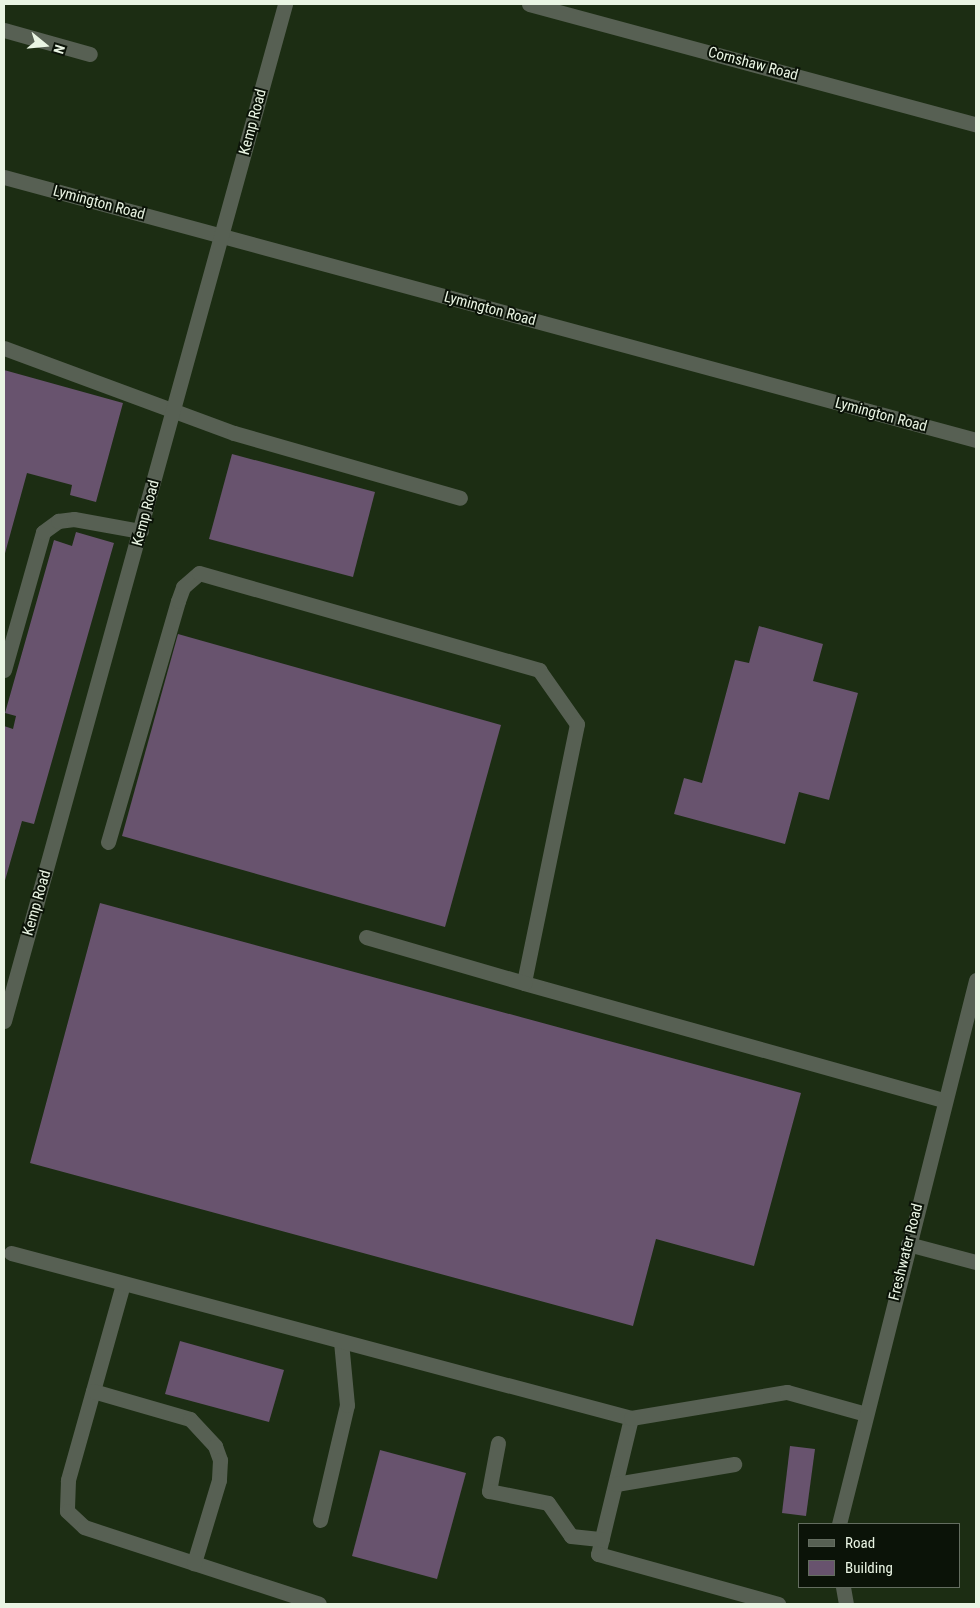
<!DOCTYPE html>
<html>
<head>
<meta charset="utf-8">
<style>
	body { margin:0 }
	#map { position:relative; width:980px; height:1608px; overflow:hidden; background:#1c2d13; font-family:"Roboto Condensed",sans-serif }
	div>[style] { position:absolute }
	[style*='--x'] { left:calc(var(--x)*1px); top:calc(var(--y)*1px); width:calc(var(--w)*1px); rotate:calc(var(--a)*1deg) }
	.building>* { inset:0; background:#68536e }
	.lane>* { height:15px; margin:-7.5px; padding:0 7.5px; transform-origin:7.5px; border-radius:7.5px; background:#576053 }
	.street>* { height:15px; margin:-7.5px; padding:0 7.5px; transform-origin:7.5px; border-radius:7.5px; background:#576053 }
	span { translate:-50% -50%; white-space:nowrap; text-align:center; line-height:1.15; -webkit-text-stroke:4px #0b1308; paint-order:stroke }
	.street-label { font-size:15px; color:#e9f4e3 }
	.frame { position:absolute; inset:0; border:5px solid #e9f4e3; pointer-events:none }
	.legend { position:absolute; left:798px; top:1523px; width:162px; height:65px; box-sizing:border-box; background:#0b1308; border:1px solid #646d60; margin:0; padding:6px 9px; list-style:none; font-size:15px; color:#e9f4e3 }
	.legend li { display:flex; align-items:center; gap:10px; height:25px }
	.legend b { width:25px; border:1px solid #646d60 }
	.north { position:absolute; left:20px; top:20px; width:50px; height:50px; -webkit-text-stroke:4px #0b1308; paint-order:stroke; rotate:107deg; font-size:14px; font-weight:700; line-height:20px; text-align:center; color:#e9f4e3 }
	.north::after { content:''; display:block; margin:auto; width:18px; height:22px; background:#e9f4e3; clip-path:polygon(50% 0,100% 100%,50% 72%,0 100%) }
</style>
</head>
<body>
<div id="map">
	<div class="building">
		<i style="clip-path:polygon(4px 370px,123px 403px,96px 502px,70px 495px,72px 485px,27px 473px,4px 557px)"></i>
		<i style="clip-path:polygon(232px 454px,375px 492px,353px 577px,209px 539px)"></i>
		<i style="clip-path:polygon(76px 532px,114px 543px,34px 824px,22px 821px,4px 884px,4px 726px,13px 729px,16px 716px,5px 713px,54px 540px,72px 546px)"></i>
		<i style="clip-path:polygon(759px 626px,823px 644px,813px 681px,858px 693px,829px 800px,799px 792px,785px 844px,674px 814px,684px 778px,702px 783px,735px 660px,749px 663px)"></i>
		<i style="clip-path:polygon(178px 634px,501px 725px,445px 927px,122px 836px)"></i>
		<i style="clip-path:polygon(100px 903px,801px 1093px,754px 1266px,656px 1239px,633px 1326px,30px 1163px)"></i>
		<i style="clip-path:polygon(180px 1341px,284px 1370px,269px 1422px,165px 1394px)"></i>
		<i style="clip-path:polygon(790px 1446px,815px 1449px,806px 1516px,782px 1513px)"></i>
		<i style="clip-path:polygon(380px 1450px,466px 1473px,437px 1579px,352px 1556px)"></i>
	</div>
	<div class="lane">
		<i style="--x:4;--y:348;--w:245;--a:20.3"></i>
		<i style="--x:234;--y:433;--w:235;--a:16"></i>
		<i style="--x:4;--y:670;--w:143;--a:-74.2"></i>
		<i style="--x:43;--y:532;--w:19;--a:-36"></i>
		<i style="--x:58;--y:521;--w:16;--a:-7"></i>
		<i style="--x:74;--y:519;--w:68;--a:10.2"></i>
		<i style="--x:108;--y:842;--w:251;--a:-73.8"></i>
		<i style="--x:178;--y:601;--w:15;--a:-70"></i>
		<i style="--x:183;--y:587;--w:21;--a:-41"></i>
		<i style="--x:199;--y:573;--w:354;--a:15.9"></i>
		<i style="--x:539;--y:670;--w:66;--a:54.9"></i>
		<i style="--x:577;--y:724;--w:264;--a:101.6"></i>
		<i style="--x:524;--y:983;--w:436;--a:15.6"></i>
		<i style="--x:366;--y:937;--w:165;--a:16.2"></i>
		<i style="--x:908;--y:1244;--w:70;--a:14.8"></i>
		<i style="--x:123;--y:1284;--w:204;--a:105.7"></i>
		<i style="--x:68;--y:1480;--w:31;--a:92"></i>
		<i style="--x:67;--y:1511;--w:23;--a:43"></i>
		<i style="--x:84;--y:1527;--w:247;--a:18.1"></i>
		<i style="--x:93;--y:1391;--w:101;--a:16.1"></i>
		<i style="--x:190;--y:1419;--w:37;--a:47"></i>
		<i style="--x:215;--y:1446;--w:15;--a:70"></i>
		<i style="--x:220;--y:1460;--w:20;--a:93"></i>
		<i style="--x:219;--y:1480;--w:87;--a:106.8"></i>
		<i style="--x:631;--y:1418;--w:140;--a:103.6"></i>
		<i style="--x:598;--y:1554;--w:187;--a:15.5"></i>
		<i style="--x:498;--y:1443;--w:49;--a:100.6"></i>
		<i style="--x:489;--y:1491;--w:60;--a:11.5"></i>
		<i style="--x:548;--y:1503;--w:40;--a:55.1"></i>
		<i style="--x:571;--y:1536;--w:31;--a:6"></i>
		<i style="--x:616;--y:1484;--w:120;--a:-9.6"></i>
		<i style="--x:320;--y:1520;--w:118;--a:-76.8"></i>
		<i style="--x:347;--y:1405;--w:64;--a:-95.4"></i>
	</div>
	<div class="street">
		<i style="--x:529;--y:4;--w:463;--a:15.1"></i>
		<i style="--x:4;--y:30;--w:89;--a:15.6"></i>
		<i style="--x:4;--y:177;--w:1007;--a:15.14"></i>
		<i style="--x:4;--y:1021;--w:1055;--a:-74.55"></i>
		<i style="--x:11;--y:1253;--w:642;--a:14.9"></i>
		<i style="--x:631;--y:1418;--w:158;--a:-9.5"></i>
		<i style="--x:787;--y:1392;--w:82;--a:15.6"></i>
		<i style="--x:839;--y:1524;--w:561;--a:-75.86"></i>
		<i style="--x:843;--y:1587;--w:17;--a:80"></i>
	</div>
	<div class="street-label">
		<span style="left:753px;top:64px;rotate:15deg">Cornshaw Road</span>
		<span style="left:253px;top:122px;rotate:-75deg">Kemp Road</span>
		<span style="left:99px;top:203px;rotate:15deg">Lymington Road</span>
		<span style="left:490px;top:309px;rotate:15deg">Lymington Road</span>
		<span style="left:881px;top:415px;rotate:15deg">Lymington Road</span>
		<span style="left:146px;top:513px;rotate:-75deg">Kemp Road</span>
		<span style="left:37px;top:903px;rotate:-74deg">Kemp Road</span>
		<span style="left:906px;top:1252px;rotate:-76deg">Freshwater Road</span>
	</div>
	<div class="frame"></div>
	<ul class="legend">
	<li><b style="height:6px;background:#576053"></b>Road</li>
	<li><b style="height:14px;background:#68536e"></b>Building</li>
	</ul>
	<div class="north">N</div>
</div>
</body>
</html>
